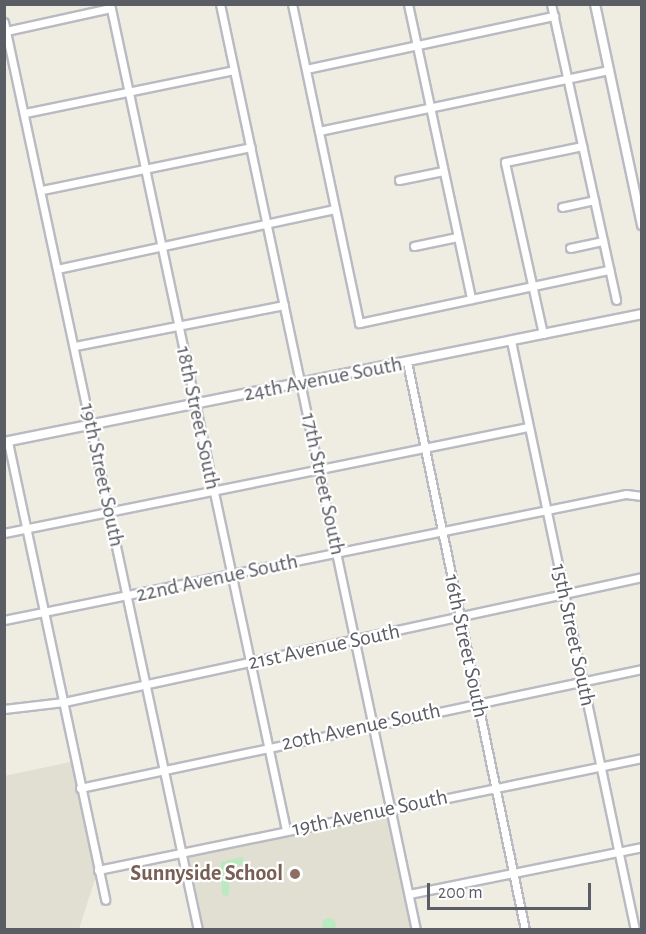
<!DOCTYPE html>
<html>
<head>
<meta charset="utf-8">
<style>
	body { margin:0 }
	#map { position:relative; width:646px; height:934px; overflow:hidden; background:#efede2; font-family:"Alegreya Sans",sans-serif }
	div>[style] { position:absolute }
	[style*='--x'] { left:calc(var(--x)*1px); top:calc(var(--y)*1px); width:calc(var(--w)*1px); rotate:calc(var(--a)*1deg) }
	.education>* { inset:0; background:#e1dfd2 }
	.green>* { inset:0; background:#bbe9c0 }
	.round { border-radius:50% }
	.roads { filter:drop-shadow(2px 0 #babbc2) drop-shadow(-2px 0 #babbc2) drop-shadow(0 2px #babbc2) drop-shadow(0 -2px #babbc2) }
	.minor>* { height:7px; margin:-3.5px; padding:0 3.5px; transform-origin:3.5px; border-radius:3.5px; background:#fff }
	.tertiary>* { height:8px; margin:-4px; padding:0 4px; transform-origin:4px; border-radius:4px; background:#fff }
	.dots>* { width:16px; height:16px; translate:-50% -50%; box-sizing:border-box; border:3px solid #fff; border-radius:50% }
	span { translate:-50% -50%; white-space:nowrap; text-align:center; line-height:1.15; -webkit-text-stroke:4.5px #fff; paint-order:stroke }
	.street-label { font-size:22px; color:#5a5d64 }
	.education-label { font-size:22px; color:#785e54; font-weight:700 }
	.right { translate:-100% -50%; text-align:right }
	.frame { position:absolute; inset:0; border:6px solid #5a5d64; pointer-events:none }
	.scale { position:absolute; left:427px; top:883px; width:164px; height:27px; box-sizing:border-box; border:3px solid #5a5d64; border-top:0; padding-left:8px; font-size:18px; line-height:21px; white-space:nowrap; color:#5a5d64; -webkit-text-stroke:4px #fff; paint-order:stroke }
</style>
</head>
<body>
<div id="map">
	<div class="education">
		<i style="clip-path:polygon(75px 761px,98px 870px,79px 929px,5px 929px,4px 776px)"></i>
		<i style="clip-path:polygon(391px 809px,416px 929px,198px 929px,182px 852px)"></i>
	</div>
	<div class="green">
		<i style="clip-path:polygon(243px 857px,244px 864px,231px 867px,228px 897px,222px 894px,221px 862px)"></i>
		<i class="round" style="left:322px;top:918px;width:14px;height:14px"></i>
	</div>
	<div class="roads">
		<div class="minor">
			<i style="--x:110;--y:4;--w:845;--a:77.97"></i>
			<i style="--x:220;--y:4;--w:947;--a:78.05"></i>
			<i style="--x:292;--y:4;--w:326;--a:78.1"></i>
			<i style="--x:359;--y:323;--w:256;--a:-12"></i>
			<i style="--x:408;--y:4;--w:302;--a:77.9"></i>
			<i style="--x:551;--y:4;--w:303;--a:77.6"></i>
			<i style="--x:4;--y:22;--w:928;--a:77.94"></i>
			<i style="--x:6;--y:31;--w:107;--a:-12.4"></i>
			<i style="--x:306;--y:69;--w:254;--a:-12.1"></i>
			<i style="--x:25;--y:113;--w:213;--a:-11.6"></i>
			<i style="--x:319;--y:131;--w:296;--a:-11.9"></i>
			<i style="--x:399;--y:180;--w:45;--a:-11.6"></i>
			<i style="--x:42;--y:190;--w:213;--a:-11.6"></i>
			<i style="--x:562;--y:207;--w:33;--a:-12"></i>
			<i style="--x:414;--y:246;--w:44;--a:-11.8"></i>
			<i style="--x:570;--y:248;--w:34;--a:-12"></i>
			<i style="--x:57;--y:269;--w:284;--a:-12.2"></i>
			<i style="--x:543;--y:334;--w:176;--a:-102.5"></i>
			<i style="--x:505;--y:162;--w:79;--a:-11.7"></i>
			<i style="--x:511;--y:341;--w:602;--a:78.11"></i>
			<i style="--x:75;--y:346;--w:213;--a:-11.1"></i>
			<i style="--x:407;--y:362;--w:580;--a:78.26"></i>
			<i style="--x:8;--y:442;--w:468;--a:78"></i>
			<i style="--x:4;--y:533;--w:535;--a:-11.44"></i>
			<i style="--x:4;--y:620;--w:635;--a:-11.45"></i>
			<i style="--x:626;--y:494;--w:16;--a:7"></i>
			<i style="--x:4;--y:709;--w:60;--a:-6.7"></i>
			<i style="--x:64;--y:702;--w:591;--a:-12.2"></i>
			<i style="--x:80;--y:788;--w:574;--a:-11.96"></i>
			<i style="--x:98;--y:870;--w:555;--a:-11.63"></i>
			<i style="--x:409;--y:894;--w:238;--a:-11.4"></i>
		</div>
		<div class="tertiary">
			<i style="--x:595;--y:4;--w:226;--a:78"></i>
			<i style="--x:4;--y:442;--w:651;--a:-11.34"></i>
		</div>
	</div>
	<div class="dots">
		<i style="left:295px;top:874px;background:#8d6e63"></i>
	</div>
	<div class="street-label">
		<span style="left:323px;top:379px;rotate:-11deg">24th Avenue South</span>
		<span style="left:198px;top:418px;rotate:78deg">18th Street South</span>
		<span style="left:102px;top:475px;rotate:78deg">19th Street South</span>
		<span style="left:323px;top:484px;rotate:78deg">17th Street South</span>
		<span style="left:217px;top:578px;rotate:-12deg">22nd Avenue South</span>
		<span style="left:573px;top:635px;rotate:78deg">15th Street South</span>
		<span style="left:466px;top:646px;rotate:78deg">16th Street South</span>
		<span style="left:324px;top:647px;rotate:-12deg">21st Avenue South</span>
		<span style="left:361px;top:727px;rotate:-12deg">20th Avenue South</span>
		<span style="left:370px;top:813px;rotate:-12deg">19th Avenue South</span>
	</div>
	<div class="education-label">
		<span class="right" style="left:283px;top:874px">Sunnyside School</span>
	</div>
	<div class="frame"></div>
	<div class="scale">200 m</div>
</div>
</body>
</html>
